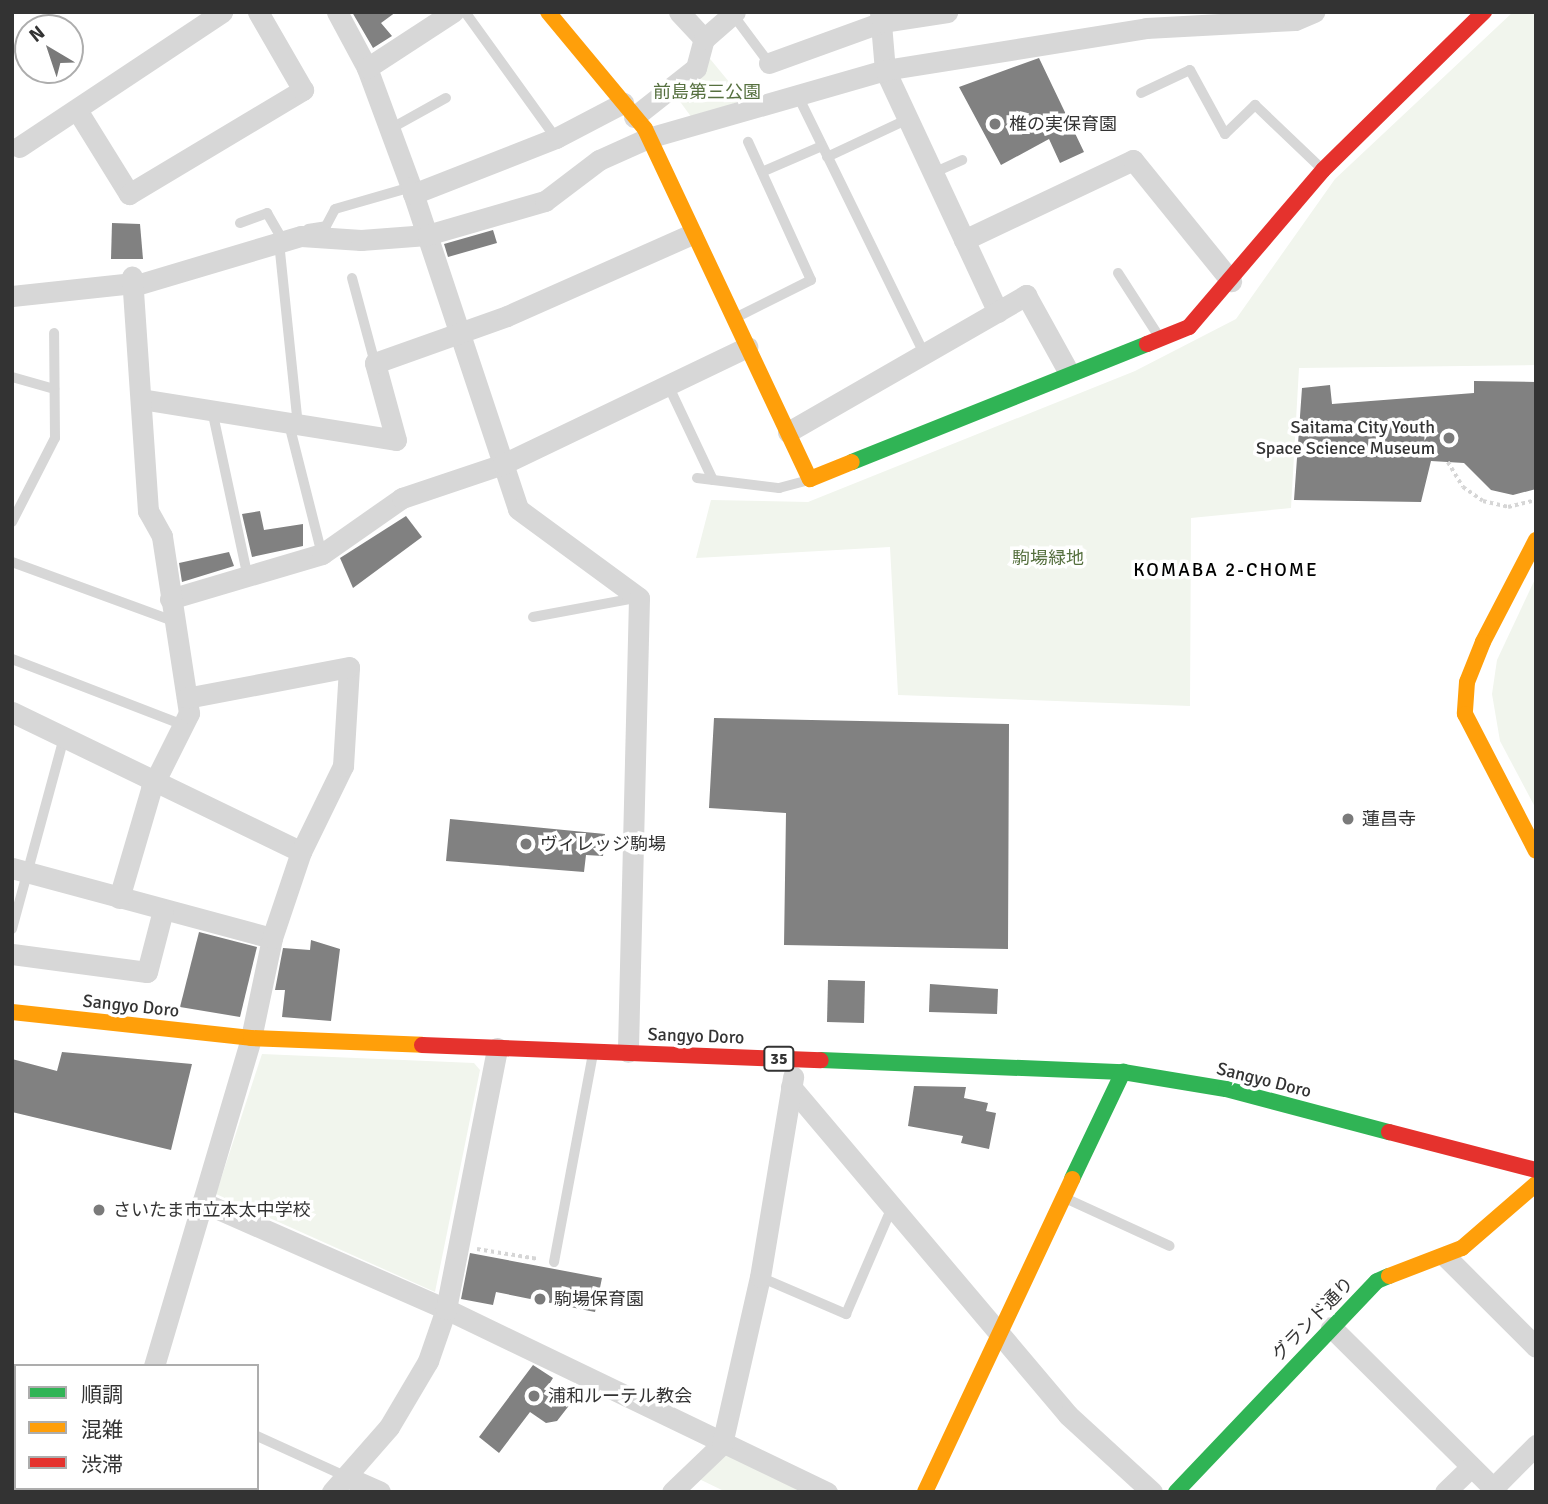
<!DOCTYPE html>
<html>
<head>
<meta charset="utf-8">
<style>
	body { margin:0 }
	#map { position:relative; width:1548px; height:1504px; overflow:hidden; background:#fff; font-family:Signika,"Noto Sans JP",sans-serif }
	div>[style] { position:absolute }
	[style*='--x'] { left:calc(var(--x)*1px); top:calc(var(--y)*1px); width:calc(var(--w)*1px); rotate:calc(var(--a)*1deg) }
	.green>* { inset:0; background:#f1f5ed }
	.building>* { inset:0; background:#818181 }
	.path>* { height:3.5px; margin-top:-1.75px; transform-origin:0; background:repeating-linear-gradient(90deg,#d6d6d6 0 3.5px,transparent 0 7px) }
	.lane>* { height:10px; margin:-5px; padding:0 5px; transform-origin:5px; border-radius:5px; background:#d7d7d7 }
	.street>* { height:21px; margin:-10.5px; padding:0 10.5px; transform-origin:10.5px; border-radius:10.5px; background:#d7d7d7 }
	.fast>* { height:16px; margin:-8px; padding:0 8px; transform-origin:8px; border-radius:8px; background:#30b455 }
	.slow>* { height:16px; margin:-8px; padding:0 8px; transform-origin:8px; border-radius:8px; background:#ff9f0a }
	.jam>* { height:16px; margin:-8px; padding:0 8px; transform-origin:8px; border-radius:8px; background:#e5322d }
	.dots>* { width:19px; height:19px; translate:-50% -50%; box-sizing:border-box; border:4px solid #fff; border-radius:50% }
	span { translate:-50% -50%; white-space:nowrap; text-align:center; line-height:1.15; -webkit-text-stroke:7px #fff; paint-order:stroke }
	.shield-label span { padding:2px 5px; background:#fff; border:2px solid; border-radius:5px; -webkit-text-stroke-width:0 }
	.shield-label { font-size:16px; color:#333; font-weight:700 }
	.park-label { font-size:18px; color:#56703f }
	.poi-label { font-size:18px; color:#333 }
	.left { translate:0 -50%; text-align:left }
	.right { translate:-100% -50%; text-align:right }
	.street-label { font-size:18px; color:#333 }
	.neighbourhood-label { font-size:19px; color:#000; letter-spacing:2px }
	.frame { position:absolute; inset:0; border:14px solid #333; pointer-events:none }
	.legend { position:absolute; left:14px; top:1364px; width:245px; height:126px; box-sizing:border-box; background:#fff; border:2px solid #adadad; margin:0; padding:9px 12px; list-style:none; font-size:21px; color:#333 }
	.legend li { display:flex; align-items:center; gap:14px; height:35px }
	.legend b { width:35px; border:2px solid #adadad }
	.north { position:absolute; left:14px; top:14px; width:70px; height:70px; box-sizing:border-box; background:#fff; border:2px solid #adadad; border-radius:50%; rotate:321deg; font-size:19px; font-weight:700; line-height:28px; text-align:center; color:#333 }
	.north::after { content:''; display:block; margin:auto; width:24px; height:32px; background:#7a7a7a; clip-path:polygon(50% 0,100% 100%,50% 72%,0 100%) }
</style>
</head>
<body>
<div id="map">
	<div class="green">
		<i style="clip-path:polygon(1513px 12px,1536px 12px,1536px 365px,1299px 368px,1291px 508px,1191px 518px,1190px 706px,898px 695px,890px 547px,696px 558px,711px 500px,808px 502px,1135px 371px,1236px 319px,1335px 179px)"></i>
		<i style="clip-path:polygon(706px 54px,744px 100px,692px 118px,673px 92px)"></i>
		<i style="clip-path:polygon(1536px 577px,1536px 809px,1500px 741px,1492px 694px,1497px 660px)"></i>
		<i style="clip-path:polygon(262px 1054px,474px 1063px,480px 1070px,435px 1292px,216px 1194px)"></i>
		<i style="clip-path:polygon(721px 1454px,730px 1454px,803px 1486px,800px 1492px,726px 1492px,697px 1478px)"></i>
	</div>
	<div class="building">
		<i style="clip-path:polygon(352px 12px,396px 12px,381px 23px,392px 36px,373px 48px)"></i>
		<i style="clip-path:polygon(1039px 58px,1084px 152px,1060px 163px,1049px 139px,1001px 165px,959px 87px)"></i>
		<i style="clip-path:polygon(112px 223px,140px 224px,143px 259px,111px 259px)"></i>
		<i style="clip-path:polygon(493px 230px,497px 243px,448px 257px,444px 244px)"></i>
		<i style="clip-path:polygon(1474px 381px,1536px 382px,1536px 489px,1513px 495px,1491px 490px,1464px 463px,1431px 461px,1421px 502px,1294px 500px,1302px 388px,1330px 385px,1332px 404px,1474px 393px)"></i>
		<i style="clip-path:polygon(260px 511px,264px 530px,303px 524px,303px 546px,252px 557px,242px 514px)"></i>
		<i style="clip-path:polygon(406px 516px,422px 537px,353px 588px,340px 558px)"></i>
		<i style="clip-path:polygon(229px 552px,234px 566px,182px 582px,179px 563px)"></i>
		<i style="clip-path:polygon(714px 718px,1009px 724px,1008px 949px,784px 945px,786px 813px,709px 808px)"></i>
		<i style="clip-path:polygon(450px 819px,605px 834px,603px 856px,586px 855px,584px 872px,446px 861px)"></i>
		<i style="clip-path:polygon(199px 932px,257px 947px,240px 1017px,180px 1007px)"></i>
		<i style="clip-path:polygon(311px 940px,340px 949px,331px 1021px,282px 1017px,285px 990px,275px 990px,283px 948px,310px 950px)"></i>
		<i style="clip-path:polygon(828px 980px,865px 981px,864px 1023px,827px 1022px)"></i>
		<i style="clip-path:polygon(930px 984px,998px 989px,997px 1014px,929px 1012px)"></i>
		<i style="clip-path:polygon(62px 1052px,192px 1064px,171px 1150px,12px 1112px,12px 1059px,57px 1071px)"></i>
		<i style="clip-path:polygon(914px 1086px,966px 1087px,964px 1098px,988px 1103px,986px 1111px,996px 1113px,989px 1149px,961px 1143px,963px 1136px,908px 1126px)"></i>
		<i style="clip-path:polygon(470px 1253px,602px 1278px,595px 1312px,496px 1292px,493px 1305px,461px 1299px)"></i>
		<i style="clip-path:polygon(533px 1365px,553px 1378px,548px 1386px,571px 1403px,557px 1421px,546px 1423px,530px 1412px,499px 1453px,479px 1437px)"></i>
	</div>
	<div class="path">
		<i style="--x:1448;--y:462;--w:29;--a:59"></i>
		<i style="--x:1463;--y:487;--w:24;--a:35"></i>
		<i style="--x:1483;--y:501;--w:26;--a:13"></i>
		<i style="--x:1508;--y:507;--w:29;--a:-14"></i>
		<i style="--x:477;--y:1249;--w:62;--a:9.3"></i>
	</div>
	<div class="lane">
		<i style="--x:465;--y:12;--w:155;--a:54.2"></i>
		<i style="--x:731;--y:12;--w:64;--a:53.3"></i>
		<i style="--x:1141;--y:93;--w:54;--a:-25.1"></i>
		<i style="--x:1190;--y:70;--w:73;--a:61.3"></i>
		<i style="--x:1225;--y:134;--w:42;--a:-44"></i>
		<i style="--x:1255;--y:105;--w:94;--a:43.7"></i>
		<i style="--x:797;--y:94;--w:291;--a:63.9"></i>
		<i style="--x:390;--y:129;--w:64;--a:-29"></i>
		<i style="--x:827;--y:157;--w:89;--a:-25.1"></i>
		<i style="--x:762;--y:172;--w:65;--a:-23.4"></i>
		<i style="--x:933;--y:173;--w:32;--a:-24"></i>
		<i style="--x:240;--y:223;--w:29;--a:-20"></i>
		<i style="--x:267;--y:213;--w:24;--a:60"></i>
		<i style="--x:308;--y:229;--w:18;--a:-9"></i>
		<i style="--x:326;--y:226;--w:19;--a:-62"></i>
		<i style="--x:335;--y:209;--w:79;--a:-16.1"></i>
		<i style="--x:279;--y:242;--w:184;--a:84.1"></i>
		<i style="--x:1118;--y:273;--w:74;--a:57.2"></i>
		<i style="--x:352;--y:278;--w:88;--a:74.9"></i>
		<i style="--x:735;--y:318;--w:85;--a:-26.6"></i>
		<i style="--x:811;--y:280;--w:152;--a:-114.5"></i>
		<i style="--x:12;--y:377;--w:44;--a:15.9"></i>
		<i style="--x:668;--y:385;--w:105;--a:64.7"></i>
		<i style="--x:212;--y:410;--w:172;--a:77.9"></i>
		<i style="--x:289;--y:424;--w:134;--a:75.8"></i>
		<i style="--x:697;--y:478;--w:83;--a:7"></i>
		<i style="--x:779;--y:488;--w:30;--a:-15"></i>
		<i style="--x:12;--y:522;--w:94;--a:-62.9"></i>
		<i style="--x:55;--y:438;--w:105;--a:-90.5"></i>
		<i style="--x:12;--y:562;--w:171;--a:20.1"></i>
		<i style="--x:533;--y:617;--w:105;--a:-10.5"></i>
		<i style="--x:12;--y:659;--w:186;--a:21.1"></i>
		<i style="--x:12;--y:929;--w:198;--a:-74.8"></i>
		<i style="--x:1065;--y:1198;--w:115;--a:24.6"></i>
		<i style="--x:554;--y:1262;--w:212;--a:-79.4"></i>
		<i style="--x:760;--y:1277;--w:94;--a:23.3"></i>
		<i style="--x:846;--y:1314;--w:116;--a:-66.7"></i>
		<i style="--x:257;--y:1436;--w:99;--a:24.5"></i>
	</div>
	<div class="street">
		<i style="--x:337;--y:12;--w:64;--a:61.8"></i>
		<i style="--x:367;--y:68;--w:127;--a:69.7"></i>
		<i style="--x:411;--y:187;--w:339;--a:71.6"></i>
		<i style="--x:518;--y:509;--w:150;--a:36.3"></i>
		<i style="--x:639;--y:598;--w:454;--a:91.4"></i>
		<i style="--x:679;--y:12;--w:37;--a:47"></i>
		<i style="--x:880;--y:12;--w:58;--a:85.1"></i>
		<i style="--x:885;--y:70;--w:267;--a:65"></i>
		<i style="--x:769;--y:63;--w:120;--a:-19.9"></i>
		<i style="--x:882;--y:22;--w:66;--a:-8.7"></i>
		<i style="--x:367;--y:68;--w:103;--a:-33.1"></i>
		<i style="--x:77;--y:110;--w:99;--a:58.2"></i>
		<i style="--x:129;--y:194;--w:203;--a:-30.9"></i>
		<i style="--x:303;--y:90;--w:90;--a:-120"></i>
		<i style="--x:634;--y:117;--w:79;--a:-38.3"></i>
		<i style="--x:696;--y:68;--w:30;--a:-75"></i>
		<i style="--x:704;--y:39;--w:41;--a:-41.1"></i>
		<i style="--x:19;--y:147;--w:244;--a:-33.6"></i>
		<i style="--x:413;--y:194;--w:154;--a:-21.4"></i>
		<i style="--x:556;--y:138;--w:76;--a:-27.6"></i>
		<i style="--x:964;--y:240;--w:187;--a:-25.3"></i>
		<i style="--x:1133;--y:160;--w:156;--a:51"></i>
		<i style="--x:133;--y:286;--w:175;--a:-16.6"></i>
		<i style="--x:301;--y:236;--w:60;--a:3.8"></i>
		<i style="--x:361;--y:240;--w:66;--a:-4.3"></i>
		<i style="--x:427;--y:235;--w:123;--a:-16.1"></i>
		<i style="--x:545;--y:201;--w:68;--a:-37.2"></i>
		<i style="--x:599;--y:160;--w:54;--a:-24.2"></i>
		<i style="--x:648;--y:138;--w:247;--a:-16"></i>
		<i style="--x:885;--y:70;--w:264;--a:-9.1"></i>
		<i style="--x:1146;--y:28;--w:149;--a:-3.1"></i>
		<i style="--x:1295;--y:20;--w:21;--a:-23"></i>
		<i style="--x:12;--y:296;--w:122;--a:-6.1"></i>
		<i style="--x:141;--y:399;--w:258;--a:9.1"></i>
		<i style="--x:396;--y:440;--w:80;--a:-105.3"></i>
		<i style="--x:375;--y:363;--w:140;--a:-19.6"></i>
		<i style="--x:507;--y:316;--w:202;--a:-23.9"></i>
		<i style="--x:788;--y:432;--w:275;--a:-29.9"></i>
		<i style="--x:1026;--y:295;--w:87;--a:61.1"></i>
		<i style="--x:170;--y:599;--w:159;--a:-16.5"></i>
		<i style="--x:322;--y:554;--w:98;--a:-35"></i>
		<i style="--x:402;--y:498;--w:107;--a:-18.6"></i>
		<i style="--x:503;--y:464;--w:271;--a:-25.6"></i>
		<i style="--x:12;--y:712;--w:321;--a:25.8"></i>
		<i style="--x:12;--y:868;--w:269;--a:15.1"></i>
		<i style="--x:119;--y:898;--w:114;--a:-73.6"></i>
		<i style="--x:151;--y:789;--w:85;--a:-63.4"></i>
		<i style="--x:189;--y:713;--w:179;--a:-98.7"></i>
		<i style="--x:162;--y:536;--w:29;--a:-119"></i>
		<i style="--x:148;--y:511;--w:235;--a:-93.9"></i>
		<i style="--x:12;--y:954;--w:136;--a:7.6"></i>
		<i style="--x:147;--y:972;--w:64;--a:-75.5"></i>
		<i style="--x:791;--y:1087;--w:429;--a:49.8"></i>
		<i style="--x:1068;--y:1415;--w:114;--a:42.5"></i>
		<i style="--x:202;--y:1202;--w:266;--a:23.7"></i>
		<i style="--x:446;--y:1309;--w:423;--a:25.7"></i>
		<i style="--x:1446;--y:1257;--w:127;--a:45"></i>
		<i style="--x:1331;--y:1327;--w:234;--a:44.8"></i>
		<i style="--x:154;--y:1366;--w:342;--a:-73.5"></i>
		<i style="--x:251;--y:1038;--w:102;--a:-78.1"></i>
		<i style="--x:272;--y:938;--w:91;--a:-71.4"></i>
		<i style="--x:301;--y:852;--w:96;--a:-64"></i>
		<i style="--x:343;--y:766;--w:99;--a:-86.5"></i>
		<i style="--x:349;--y:667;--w:165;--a:169.2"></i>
		<i style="--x:347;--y:1477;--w:36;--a:24"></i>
		<i style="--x:12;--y:1478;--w:4;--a:14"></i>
		<i style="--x:43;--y:1488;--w:11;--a:22"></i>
		<i style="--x:1493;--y:1488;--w:61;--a:-45"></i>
		<i style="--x:120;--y:1492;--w:4;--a:-76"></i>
		<i style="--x:332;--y:1492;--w:86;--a:-48.8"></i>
		<i style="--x:389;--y:1427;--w:77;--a:-59.4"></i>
		<i style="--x:428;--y:1361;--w:55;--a:-70.9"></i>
		<i style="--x:446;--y:1309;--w:266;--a:-78.9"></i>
		<i style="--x:672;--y:1492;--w:69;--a:-43.8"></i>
		<i style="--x:722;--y:1444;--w:171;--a:-77.2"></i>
		<i style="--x:760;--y:1277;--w:203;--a:-80.6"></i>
		<i style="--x:1445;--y:1492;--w:36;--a:-44"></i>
	</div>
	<div class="fast">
		<i style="--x:852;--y:462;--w:318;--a:-21.8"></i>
		<i style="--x:821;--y:1060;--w:302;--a:2.3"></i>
		<i style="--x:1123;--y:1072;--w:104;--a:9.4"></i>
		<i style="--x:1226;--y:1089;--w:169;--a:14.8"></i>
		<i style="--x:1072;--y:1179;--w:119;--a:-64.5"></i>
		<i style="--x:1176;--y:1492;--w:291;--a:-46.4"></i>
		<i style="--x:1377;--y:1281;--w:13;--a:-23"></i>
	</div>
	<div class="slow">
		<i style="--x:548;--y:12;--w:152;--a:50.3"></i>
		<i style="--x:645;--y:129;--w:387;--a:64.8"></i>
		<i style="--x:810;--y:479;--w:45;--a:-22"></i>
		<i style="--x:1536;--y:540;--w:115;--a:117.5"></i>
		<i style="--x:1483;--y:642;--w:43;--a:111.8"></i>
		<i style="--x:1467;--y:682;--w:32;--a:94"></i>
		<i style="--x:1465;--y:714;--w:154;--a:62.6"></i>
		<i style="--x:12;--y:1012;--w:240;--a:6.2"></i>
		<i style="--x:251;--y:1038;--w:171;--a:2.3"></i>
		<i style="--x:1389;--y:1276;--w:78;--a:-21"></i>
		<i style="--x:1462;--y:1248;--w:98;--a:-40.9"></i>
		<i style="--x:925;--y:1492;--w:346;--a:-64.8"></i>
	</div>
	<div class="jam">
		<i style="--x:1147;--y:344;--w:45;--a:-22"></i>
		<i style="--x:1189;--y:327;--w:206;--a:-49.5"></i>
		<i style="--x:1323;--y:170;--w:226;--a:-44.5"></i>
		<i style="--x:422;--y:1045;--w:399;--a:2.2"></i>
		<i style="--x:1389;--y:1132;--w:152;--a:14.5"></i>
	</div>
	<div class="dots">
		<i style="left:995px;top:124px;background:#7a7a7a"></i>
		<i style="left:1449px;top:438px;background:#7a7a7a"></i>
		<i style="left:1348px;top:819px;background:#7a7a7a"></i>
		<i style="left:526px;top:844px;background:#7a7a7a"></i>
		<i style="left:99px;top:1210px;background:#7a7a7a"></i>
		<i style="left:540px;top:1299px;background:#7a7a7a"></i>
		<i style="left:534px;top:1396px;background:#7a7a7a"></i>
	</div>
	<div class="shield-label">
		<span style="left:779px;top:1059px">35</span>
	</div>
	<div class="park-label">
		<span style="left:707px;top:92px">前島第三公園</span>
		<span style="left:1048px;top:558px">駒場緑地</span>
	</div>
	<div class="poi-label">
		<span class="left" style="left:1009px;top:124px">椎の実保育園</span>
		<span class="right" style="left:1435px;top:438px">Saitama City Youth<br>Space Science Museum</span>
		<span class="left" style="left:1362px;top:819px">蓮昌寺</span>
		<span class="left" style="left:540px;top:844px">ヴィレッジ駒場</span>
		<span class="left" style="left:113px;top:1210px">さいたま市立本太中学校</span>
		<span class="left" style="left:554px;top:1299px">駒場保育園</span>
		<span class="left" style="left:548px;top:1396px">浦和ルーテル教会</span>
	</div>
	<div class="street-label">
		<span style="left:131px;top:1006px;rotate:6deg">Sangyo Doro</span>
		<span style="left:696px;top:1036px;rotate:2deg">Sangyo Doro</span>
		<span style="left:1264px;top:1080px;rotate:14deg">Sangyo Doro</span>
		<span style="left:1313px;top:1319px;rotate:-46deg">グランド通り</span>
	</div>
	<div class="neighbourhood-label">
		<span style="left:1226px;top:571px">KOMABA 2-CHOME</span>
	</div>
	<div class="frame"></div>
	<ul class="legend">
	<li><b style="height:9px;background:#30b455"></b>順調</li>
	<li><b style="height:9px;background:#ff9f0a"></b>混雑</li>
	<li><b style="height:9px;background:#e5322d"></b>渋滞</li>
	</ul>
	<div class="north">N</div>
</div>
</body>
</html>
